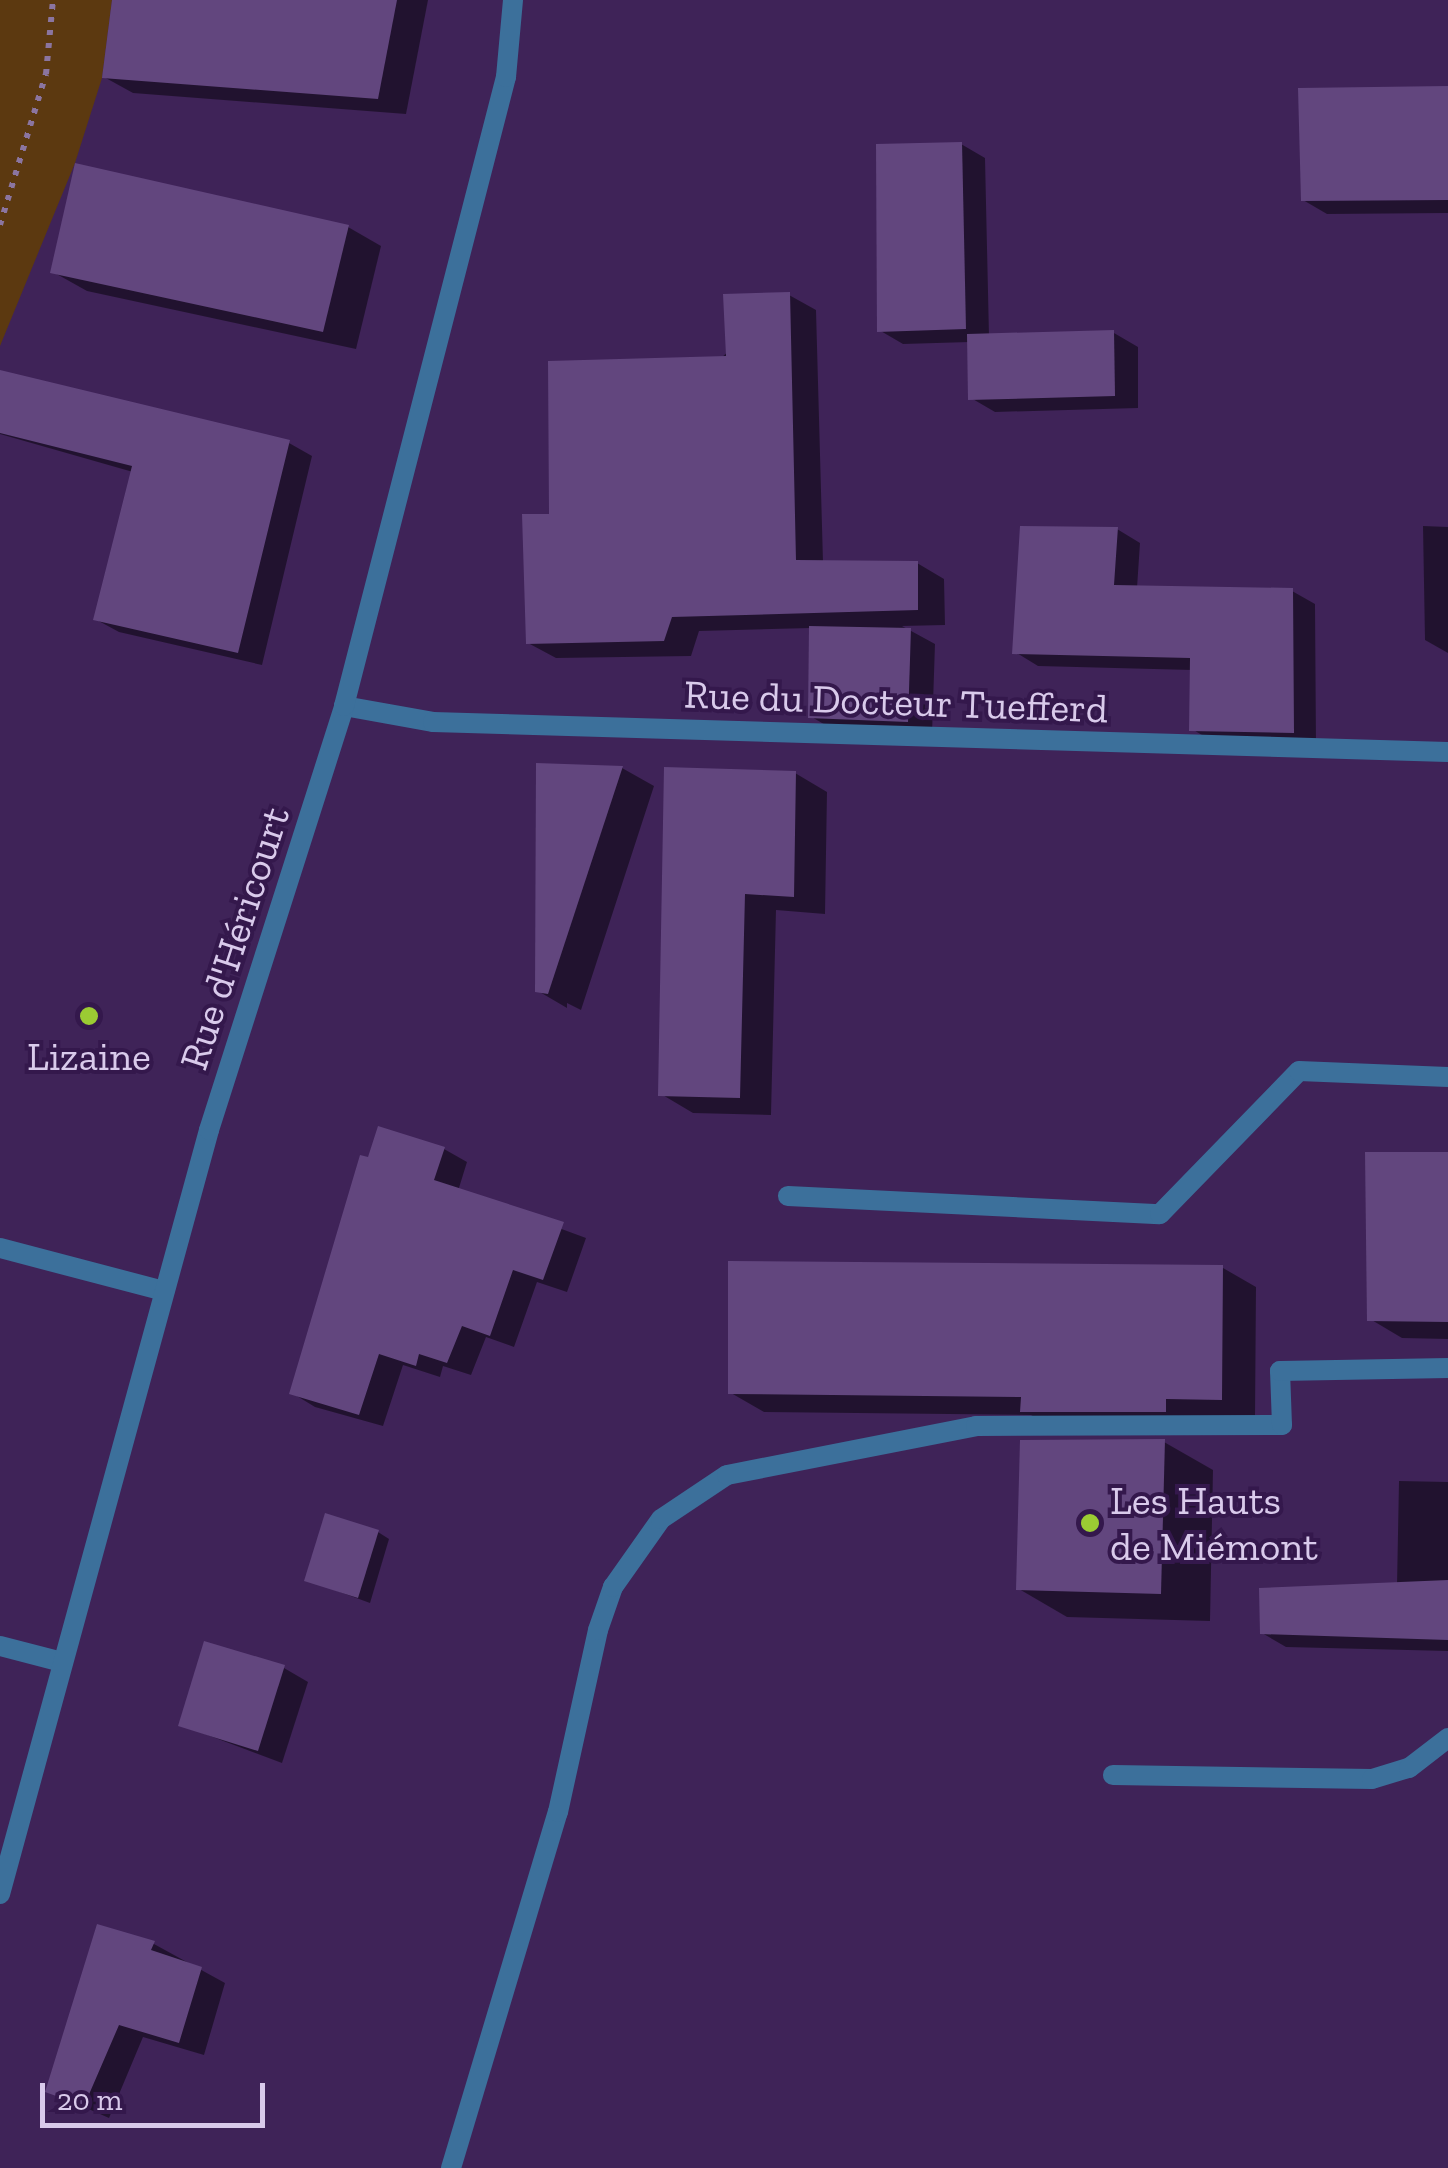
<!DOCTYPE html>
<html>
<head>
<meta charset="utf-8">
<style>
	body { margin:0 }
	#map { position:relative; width:1448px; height:2168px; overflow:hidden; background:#3f2358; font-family:"Zilla Slab",serif }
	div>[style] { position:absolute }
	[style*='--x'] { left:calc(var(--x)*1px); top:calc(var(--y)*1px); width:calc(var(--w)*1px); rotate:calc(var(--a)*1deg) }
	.green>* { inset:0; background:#5c3910 }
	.shadow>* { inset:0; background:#0007 }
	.building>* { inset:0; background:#62467e }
	.path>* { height:6px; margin-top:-3px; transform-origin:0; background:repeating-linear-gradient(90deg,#8b75a0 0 5px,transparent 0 13px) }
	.service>* { height:20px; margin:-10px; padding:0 10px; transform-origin:10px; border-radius:10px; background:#3c709b }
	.minor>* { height:20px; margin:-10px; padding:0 10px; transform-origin:10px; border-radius:10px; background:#3c709b }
	.tertiary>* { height:20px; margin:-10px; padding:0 10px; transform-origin:10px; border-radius:10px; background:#3c709b }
	.dots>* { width:28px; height:28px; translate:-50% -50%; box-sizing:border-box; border:5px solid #34184c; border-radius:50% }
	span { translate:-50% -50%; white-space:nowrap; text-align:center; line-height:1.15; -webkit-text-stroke:8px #34184c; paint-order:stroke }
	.street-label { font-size:40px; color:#d9caeb }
	.poi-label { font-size:40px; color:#d9caeb }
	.left { translate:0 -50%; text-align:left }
	.scale { position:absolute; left:40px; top:2083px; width:225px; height:45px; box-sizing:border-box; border:5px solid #d9caeb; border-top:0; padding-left:12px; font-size:30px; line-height:35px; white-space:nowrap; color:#d9caeb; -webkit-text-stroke:8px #34184c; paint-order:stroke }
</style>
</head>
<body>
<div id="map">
	<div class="green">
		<i style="clip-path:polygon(0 0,112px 0,102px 78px,75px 163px,0 346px)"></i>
	</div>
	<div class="shadow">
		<i style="clip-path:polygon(115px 0,428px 0,406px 114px,133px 93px,104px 77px)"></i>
		<i style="clip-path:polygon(1448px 88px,1448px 213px,1327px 214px,1303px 200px)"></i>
		<i style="clip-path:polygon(961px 144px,985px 158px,989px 336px,1114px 333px,1138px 347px,1138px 408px,995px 412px,971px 398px,970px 342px,903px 344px,879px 330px)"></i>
		<i style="clip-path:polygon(348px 227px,381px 246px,356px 349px,87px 291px,53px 272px)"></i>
		<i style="clip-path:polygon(789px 295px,816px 310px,823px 562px,917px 563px,944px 579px,945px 625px,902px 626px,935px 644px,932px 734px,834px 730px,810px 716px,811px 628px,699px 631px,691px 656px,556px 658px,528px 643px,551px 516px)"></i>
		<i style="clip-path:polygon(0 392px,289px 443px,312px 456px,262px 665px,119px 632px,95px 619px,133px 472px,0 434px)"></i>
		<i style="clip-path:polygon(1423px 526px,1448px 527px,1448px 653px,1425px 640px)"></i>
		<i style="clip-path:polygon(1117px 529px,1140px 543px,1137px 588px,1292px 591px,1315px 604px,1316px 745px,1215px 743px,1192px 729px,1192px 670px,1038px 666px,1015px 652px)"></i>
		<i style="clip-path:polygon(622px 768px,654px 786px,581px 1010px,567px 1003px,567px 1008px,538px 991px)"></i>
		<i style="clip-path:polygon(795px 773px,827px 792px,825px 914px,776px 910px,771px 1115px,693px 1113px,661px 1094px)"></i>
		<i style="clip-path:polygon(444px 1149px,467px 1162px,458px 1191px,586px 1238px,567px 1292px,537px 1282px,514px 1347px,486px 1337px,471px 1375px,443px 1366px,440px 1377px,403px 1365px,383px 1426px,315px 1407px,292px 1393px)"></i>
		<i style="clip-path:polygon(1448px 1154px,1448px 1339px,1402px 1338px,1370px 1319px)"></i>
		<i style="clip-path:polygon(1223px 1268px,1256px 1287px,1255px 1418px,1056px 1430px,1031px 1415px,764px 1412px,731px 1393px)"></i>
		<i style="clip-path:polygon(1164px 1442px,1213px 1470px,1210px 1621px,1067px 1617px,1019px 1589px)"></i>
		<i style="clip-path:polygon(1399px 1481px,1448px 1482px,1448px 1651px,1286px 1647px,1262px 1633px,1397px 1585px)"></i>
		<i style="clip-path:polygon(378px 1532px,389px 1539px,370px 1603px,307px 1580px)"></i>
		<i style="clip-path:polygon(284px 1668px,308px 1682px,282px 1763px,181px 1725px)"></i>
		<i style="clip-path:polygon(99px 1927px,154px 1944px,225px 1983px,204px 2055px,143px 2037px,109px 2118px,48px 2091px)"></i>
	</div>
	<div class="building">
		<i style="clip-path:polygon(112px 0,397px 0,378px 99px,102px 78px)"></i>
		<i style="clip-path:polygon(1448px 86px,1448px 200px,1301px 201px,1298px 88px)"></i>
		<i style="clip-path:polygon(962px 142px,966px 329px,877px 332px,876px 144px)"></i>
		<i style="clip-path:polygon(75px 163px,349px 225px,323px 332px,50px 273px)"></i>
		<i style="clip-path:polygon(790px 292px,796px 560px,918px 561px,918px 610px,672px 617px,664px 641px,526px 644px,522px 514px,549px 514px,548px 361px,726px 356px,723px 294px)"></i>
		<i style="clip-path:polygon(1114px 330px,1115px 396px,968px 400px,967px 334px)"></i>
		<i style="clip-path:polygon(0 370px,290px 440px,238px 653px,93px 620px,132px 466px,0 433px)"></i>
		<i style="clip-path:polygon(1020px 526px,1118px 527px,1114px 585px,1293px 588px,1294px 733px,1189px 731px,1190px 658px,1012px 654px)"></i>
		<i style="clip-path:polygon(809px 626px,911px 628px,908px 722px,808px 718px)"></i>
		<i style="clip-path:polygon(536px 763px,623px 766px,548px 994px,535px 992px)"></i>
		<i style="clip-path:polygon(664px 767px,796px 771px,794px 897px,745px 894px,740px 1098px,658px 1096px)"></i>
		<i style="clip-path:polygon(378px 1126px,445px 1147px,434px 1180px,564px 1222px,543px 1280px,513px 1270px,490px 1336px,462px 1326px,447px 1363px,419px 1354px,416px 1366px,379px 1354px,359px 1415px,289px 1394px,360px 1155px,368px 1157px)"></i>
		<i style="clip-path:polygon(1365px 1152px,1448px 1152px,1448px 1322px,1367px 1321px)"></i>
		<i style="clip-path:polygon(728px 1261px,1223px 1265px,1222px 1400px,1166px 1399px,1166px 1412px,1020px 1412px,1021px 1397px,728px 1394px)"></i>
		<i style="clip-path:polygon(1165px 1439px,1161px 1594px,1016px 1590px,1020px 1440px)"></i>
		<i style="clip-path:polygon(325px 1513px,379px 1530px,358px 1598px,304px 1581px)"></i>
		<i style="clip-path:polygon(1448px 1580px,1448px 1640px,1260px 1634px,1259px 1588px)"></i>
		<i style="clip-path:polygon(204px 1641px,285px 1665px,258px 1751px,178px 1726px)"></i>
		<i style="clip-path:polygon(97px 1924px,155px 1941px,151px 1950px,202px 1967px,179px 2043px,119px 2025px,84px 2106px,45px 2092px)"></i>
	</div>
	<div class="path">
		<i style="--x:0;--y:225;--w:158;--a:-73.1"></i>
		<i style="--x:46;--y:74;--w:74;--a:-84.6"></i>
	</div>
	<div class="service">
		<i style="--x:788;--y:1196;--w:372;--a:2.8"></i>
		<i style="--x:1160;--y:1214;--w:199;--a:-45.8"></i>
		<i style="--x:1299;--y:1071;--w:149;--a:2.3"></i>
		<i style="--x:0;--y:1248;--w:170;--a:14.7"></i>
		<i style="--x:0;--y:1646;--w:64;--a:14.5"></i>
		<i style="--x:1113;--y:1775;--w:259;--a:0.9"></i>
		<i style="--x:1372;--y:1779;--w:39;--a:-17"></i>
		<i style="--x:1409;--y:1768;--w:49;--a:-37.6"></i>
		<i style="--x:451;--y:2168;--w:372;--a:-73.3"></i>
		<i style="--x:558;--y:1812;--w:186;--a:-77.6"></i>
		<i style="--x:598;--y:1630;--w:46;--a:-70.8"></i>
		<i style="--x:613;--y:1587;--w:83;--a:-54.8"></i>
		<i style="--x:661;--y:1519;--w:79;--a:-33.7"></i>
		<i style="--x:727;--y:1475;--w:254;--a:-11.1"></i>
		<i style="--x:976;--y:1426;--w:306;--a:-0.2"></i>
		<i style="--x:1282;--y:1425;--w:54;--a:-92.1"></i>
	</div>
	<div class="minor">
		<i style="--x:344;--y:706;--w:90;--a:10.2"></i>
		<i style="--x:433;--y:722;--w:1015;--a:1.69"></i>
		<i style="--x:1280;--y:1371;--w:168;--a:-1"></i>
	</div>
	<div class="tertiary">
		<i style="--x:0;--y:1894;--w:792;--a:-74.7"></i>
		<i style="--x:209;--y:1130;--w:445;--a:-72.3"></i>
		<i style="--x:344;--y:706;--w:650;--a:-75.56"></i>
		<i style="--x:506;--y:77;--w:77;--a:-84.8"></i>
	</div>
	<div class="dots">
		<i style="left:89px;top:1016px;background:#9bcb33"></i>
		<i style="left:1090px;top:1523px;background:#9bcb33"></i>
	</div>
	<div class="street-label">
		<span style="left:896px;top:701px;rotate:2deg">Rue du Docteur Tuefferd</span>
		<span style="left:234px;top:938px;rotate:-72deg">Rue d'Héricourt</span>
	</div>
	<div class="poi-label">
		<span style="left:89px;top:1056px">Lizaine</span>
		<span class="left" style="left:1110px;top:1523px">Les Hauts<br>de Miémont</span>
	</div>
	<div class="scale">20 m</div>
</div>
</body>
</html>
